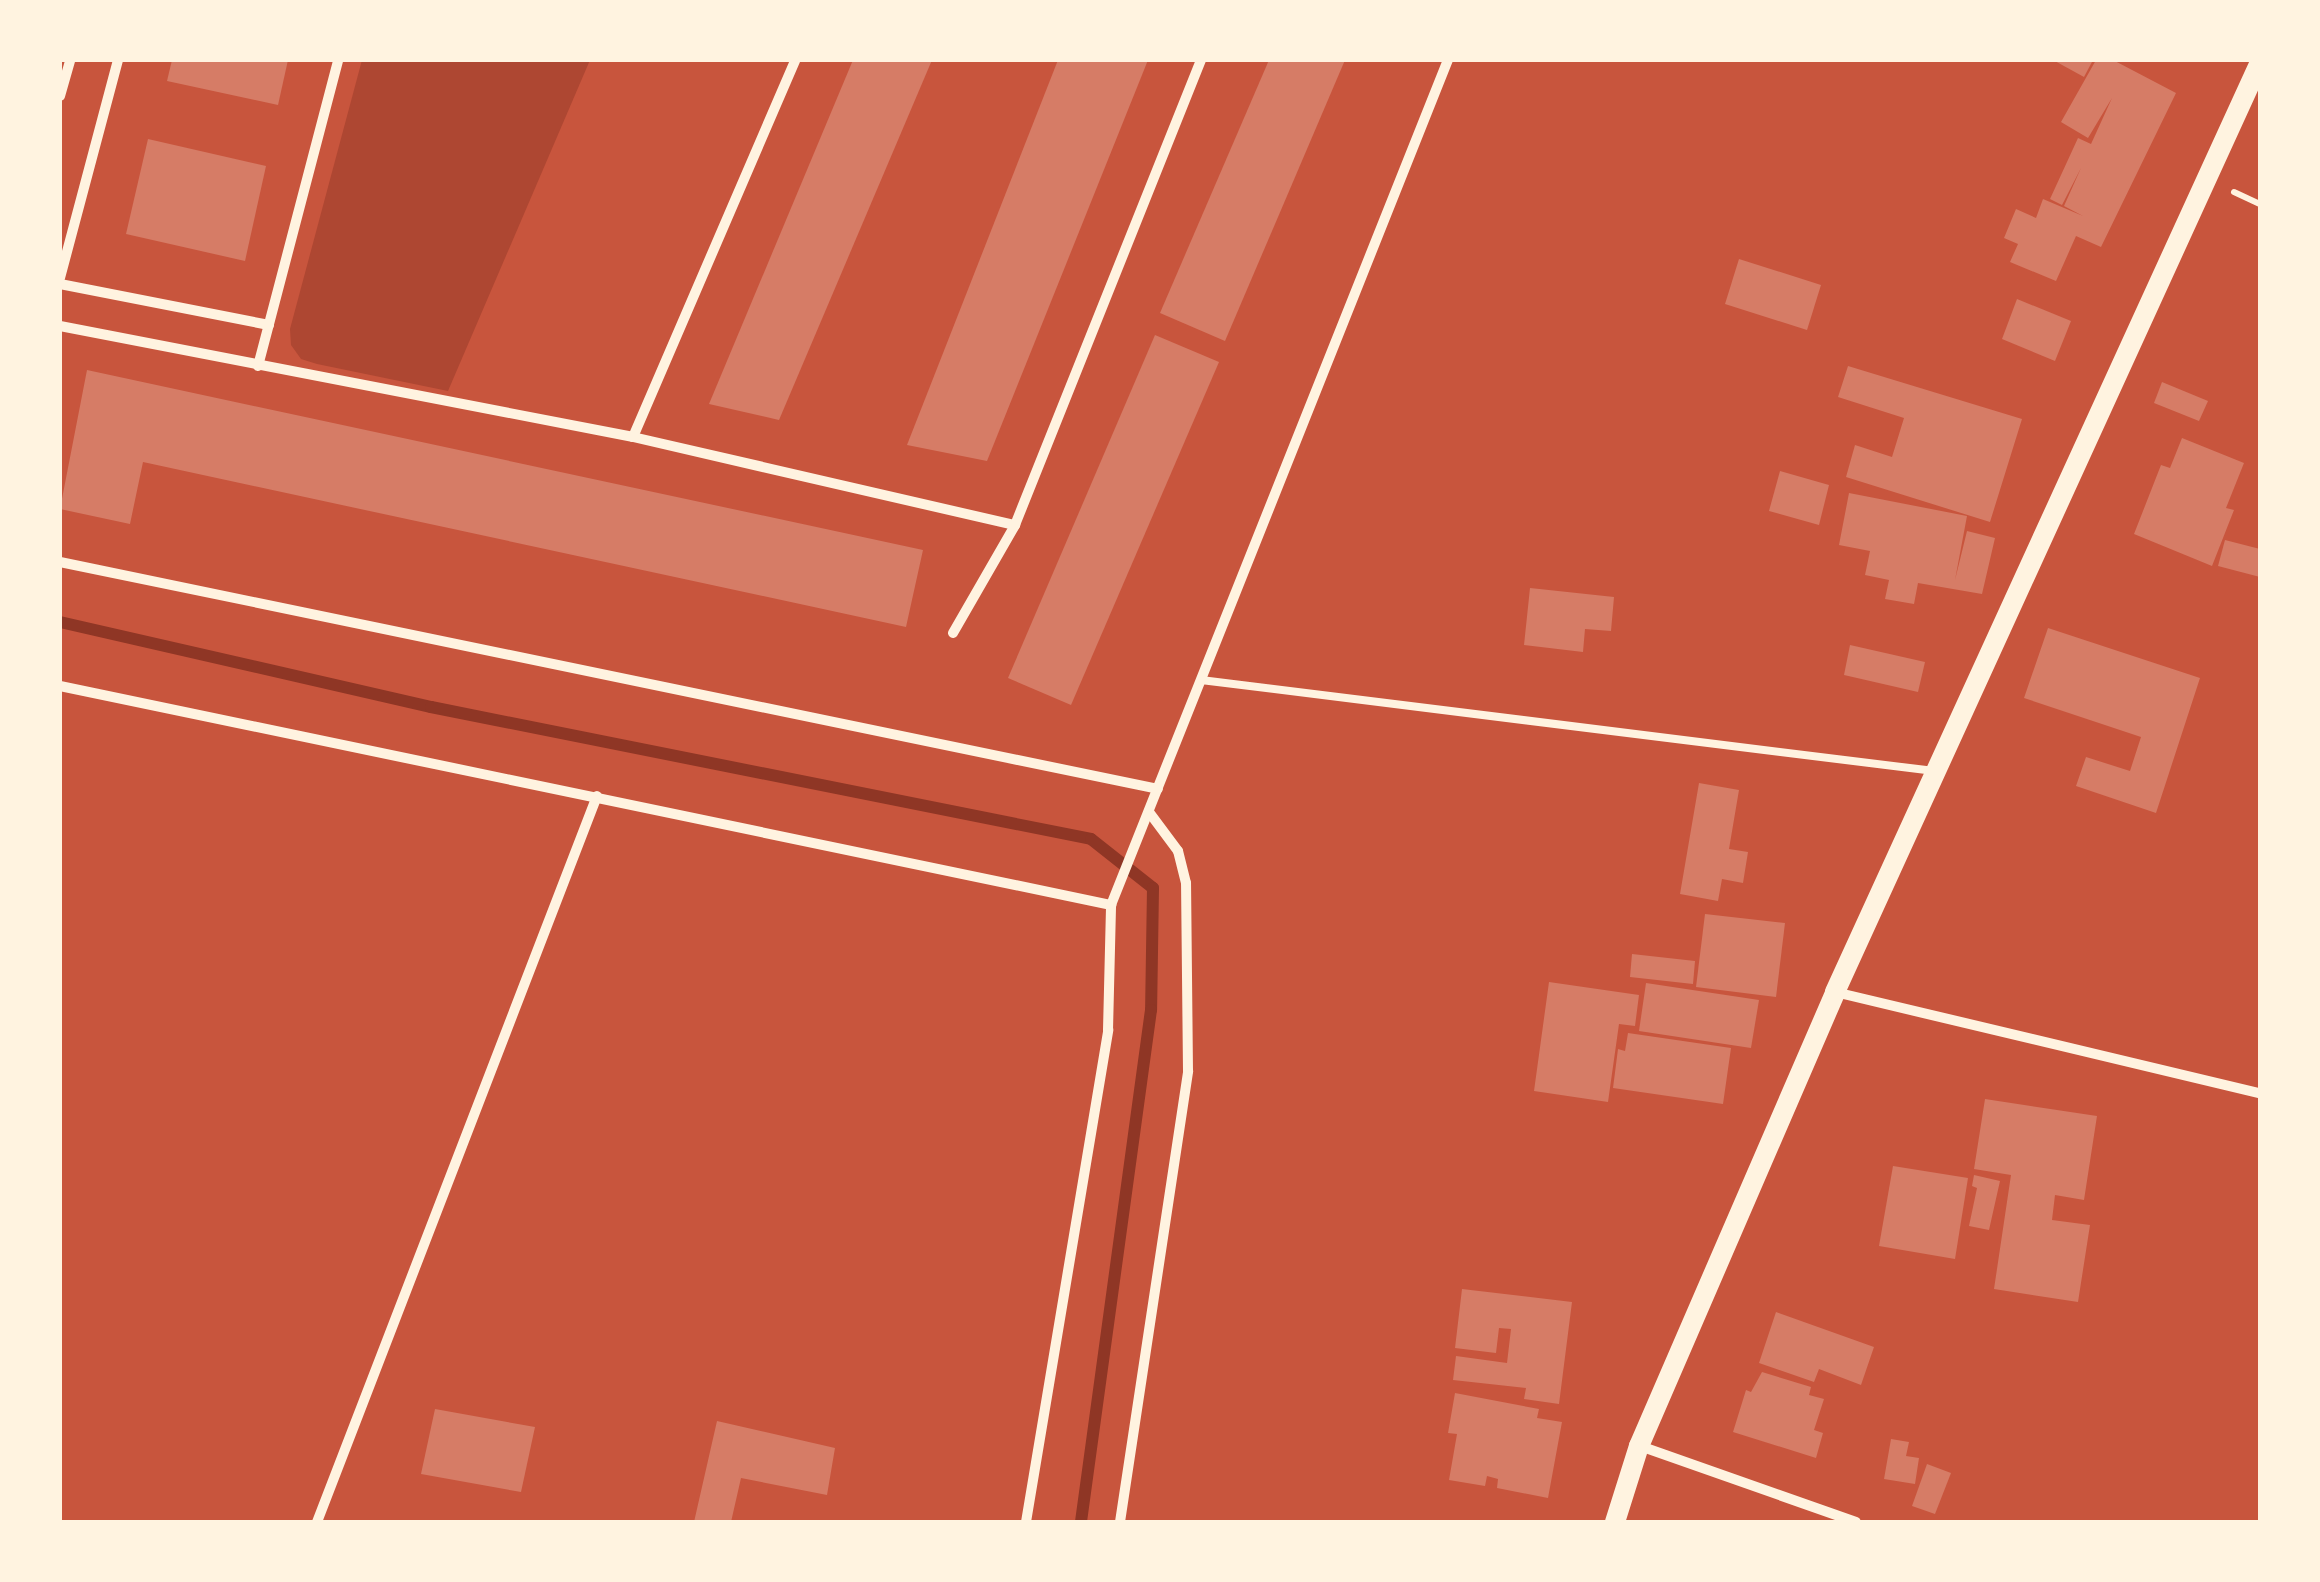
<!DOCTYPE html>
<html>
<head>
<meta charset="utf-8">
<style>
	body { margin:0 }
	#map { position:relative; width:2320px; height:1582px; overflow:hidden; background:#c8553d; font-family:Signika,sans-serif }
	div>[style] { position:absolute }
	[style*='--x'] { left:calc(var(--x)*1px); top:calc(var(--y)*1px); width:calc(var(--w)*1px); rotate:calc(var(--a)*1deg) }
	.green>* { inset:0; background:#ae4732 }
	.stream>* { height:12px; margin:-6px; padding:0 6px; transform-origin:6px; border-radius:6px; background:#8f3625 }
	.building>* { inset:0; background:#d67c66 }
	.path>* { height:6px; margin:-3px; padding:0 3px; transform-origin:3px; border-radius:3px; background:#fff3e0 }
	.service>* { height:8px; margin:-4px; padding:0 4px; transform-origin:4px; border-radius:4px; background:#fff3e0 }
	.minor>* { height:10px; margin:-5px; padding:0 5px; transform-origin:5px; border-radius:5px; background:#fff3e0 }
	.secondary>* { height:20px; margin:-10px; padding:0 10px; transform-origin:10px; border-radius:10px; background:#fff3e0 }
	span { translate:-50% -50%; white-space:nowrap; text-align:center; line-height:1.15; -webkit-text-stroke:10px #fff3e0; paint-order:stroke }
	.frame { position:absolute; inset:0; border:62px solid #fff3e0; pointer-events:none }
</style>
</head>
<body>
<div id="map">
	<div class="green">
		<i style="clip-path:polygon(362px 60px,590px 60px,448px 391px,317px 364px,301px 359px,291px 345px,290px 329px)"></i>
	</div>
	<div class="stream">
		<i style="--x:60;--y:622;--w:381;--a:12.9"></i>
		<i style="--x:431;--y:707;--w:673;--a:11.31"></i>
		<i style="--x:1091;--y:839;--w:79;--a:38.3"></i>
		<i style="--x:1153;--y:888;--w:122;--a:90.9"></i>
		<i style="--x:1151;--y:1010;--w:517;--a:97.79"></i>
	</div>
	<div class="building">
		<i style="clip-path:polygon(172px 60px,288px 60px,278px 105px,167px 81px)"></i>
		<i style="clip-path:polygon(853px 60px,932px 60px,779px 420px,709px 404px)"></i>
		<i style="clip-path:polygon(1058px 60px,1148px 60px,987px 461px,907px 445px)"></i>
		<i style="clip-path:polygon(1269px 60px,1345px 60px,1225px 341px,1160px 313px)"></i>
		<i style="clip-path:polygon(2053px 60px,2093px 60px,2084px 77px)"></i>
		<i style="clip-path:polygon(2096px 60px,2113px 60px,2176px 93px,2101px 247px,2076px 236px,2056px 281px,2010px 262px,2018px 244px,2004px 238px,2016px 209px,2036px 218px,2043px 199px,2083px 216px,2064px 206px,2081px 168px,2062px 205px,2050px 199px,2078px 138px,2091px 144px,2112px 98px,2088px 138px,2061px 122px)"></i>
		<i style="clip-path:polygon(148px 139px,266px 166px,245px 261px,126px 234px)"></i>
		<i style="clip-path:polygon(1739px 259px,1821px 285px,1807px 330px,1725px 304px)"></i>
		<i style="clip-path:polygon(2017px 299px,2071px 321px,2055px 361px,2002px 339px)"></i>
		<i style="clip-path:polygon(1155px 335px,1219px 362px,1071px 705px,1008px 678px)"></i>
		<i style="clip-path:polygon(1848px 366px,2022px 419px,1990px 522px,1846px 477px,1855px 445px,1892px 457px,1904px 418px,1838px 397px)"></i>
		<i style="clip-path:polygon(87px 370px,923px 550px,906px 627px,143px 462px,130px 524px,60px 509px)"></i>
		<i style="clip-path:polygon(2162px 382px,2208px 401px,2199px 421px,2154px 403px)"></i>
		<i style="clip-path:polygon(2182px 438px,2244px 463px,2226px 508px,2234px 510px,2212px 566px,2134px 534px,2161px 465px,2170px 468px)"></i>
		<i style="clip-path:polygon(1780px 471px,1829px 485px,1819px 525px,1769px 511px)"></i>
		<i style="clip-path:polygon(1849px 493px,1967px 516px,1955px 580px,1967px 531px,1995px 538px,1982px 594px,1918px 583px,1914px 604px,1885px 599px,1889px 580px,1865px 575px,1870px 551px,1839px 545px)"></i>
		<i style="clip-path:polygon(2225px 540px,2260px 549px,2260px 577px,2218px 566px)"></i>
		<i style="clip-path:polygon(1530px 588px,1614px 597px,1611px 631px,1585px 629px,1583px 652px,1524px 645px)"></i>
		<i style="clip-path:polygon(2048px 628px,2200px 678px,2156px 813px,2076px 786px,2086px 757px,2130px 771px,2141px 737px,2024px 698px)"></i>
		<i style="clip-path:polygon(1850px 645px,1925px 662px,1918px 692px,1844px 675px)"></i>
		<i style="clip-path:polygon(1699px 783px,1739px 790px,1729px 849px,1748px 852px,1743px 883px,1722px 879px,1718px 901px,1680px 894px)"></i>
		<i style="clip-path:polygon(1705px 914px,1785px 923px,1776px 997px,1696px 987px)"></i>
		<i style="clip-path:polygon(1632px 954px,1695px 961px,1693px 984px,1630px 977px)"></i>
		<i style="clip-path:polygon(1549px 982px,1639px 995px,1635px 1026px,1619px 1024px,1608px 1102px,1534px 1091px)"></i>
		<i style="clip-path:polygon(1646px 983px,1759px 1000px,1751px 1048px,1639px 1031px)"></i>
		<i style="clip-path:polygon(1628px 1033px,1731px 1048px,1723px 1104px,1613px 1088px,1618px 1049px,1625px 1051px)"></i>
		<i style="clip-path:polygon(1985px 1099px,2097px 1116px,2084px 1200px,2055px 1195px,2052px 1220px,2090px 1225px,2078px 1302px,1994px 1289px,2011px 1175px,1974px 1169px)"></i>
		<i style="clip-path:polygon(1893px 1166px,1968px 1178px,1955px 1259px,1879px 1246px)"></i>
		<i style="clip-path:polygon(1974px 1175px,2000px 1181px,1989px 1230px,1969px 1226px,1977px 1188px,1972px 1186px)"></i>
		<i style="clip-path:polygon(1462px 1289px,1572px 1302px,1559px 1404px,1524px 1399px,1526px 1388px,1453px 1380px,1456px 1356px,1507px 1363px,1511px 1329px,1499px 1328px,1496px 1353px,1455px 1348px)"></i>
		<i style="clip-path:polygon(1776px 1312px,1874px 1347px,1861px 1385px,1819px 1369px,1814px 1382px,1759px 1363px)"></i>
		<i style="clip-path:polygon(1762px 1372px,1811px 1387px,1809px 1395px,1824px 1399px,1814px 1430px,1823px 1433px,1816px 1458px,1733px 1432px,1746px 1390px,1751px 1392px)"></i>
		<i style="clip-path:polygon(1455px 1393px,1539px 1409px,1537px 1418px,1562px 1422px,1548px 1498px,1497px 1488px,1498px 1479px,1487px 1476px,1485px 1486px,1449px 1480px,1457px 1434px,1448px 1433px)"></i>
		<i style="clip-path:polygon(435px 1409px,535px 1427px,521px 1492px,421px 1474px)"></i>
		<i style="clip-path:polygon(717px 1421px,835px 1448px,827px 1495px,741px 1478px,731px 1522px,694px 1522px)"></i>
		<i style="clip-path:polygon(1891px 1439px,1909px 1442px,1906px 1456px,1919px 1458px,1915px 1484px,1884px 1479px)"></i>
		<i style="clip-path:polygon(1927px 1464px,1951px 1473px,1935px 1514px,1912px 1506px)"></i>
	</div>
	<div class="path">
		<i style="--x:2234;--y:192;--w:29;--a:25"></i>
	</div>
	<div class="service">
		<i style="--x:1201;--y:680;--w:739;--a:7.08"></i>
	</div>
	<div class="minor">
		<i style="--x:60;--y:96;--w:37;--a:-74"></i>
		<i style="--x:60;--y:278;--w:226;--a:-75.1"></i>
		<i style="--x:60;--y:284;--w:213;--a:11.1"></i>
		<i style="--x:60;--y:326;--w:584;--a:10.96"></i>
		<i style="--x:633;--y:437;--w:392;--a:13"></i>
		<i style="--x:258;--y:366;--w:316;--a:-75.3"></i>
		<i style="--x:633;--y:437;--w:410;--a:-66.7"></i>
		<i style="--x:60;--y:562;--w:1121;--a:11.68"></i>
		<i style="--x:953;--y:633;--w:125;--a:-60.1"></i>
		<i style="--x:1015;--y:525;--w:501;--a:-68.2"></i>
		<i style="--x:60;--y:686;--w:1074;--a:11.77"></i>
		<i style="--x:1835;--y:992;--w:437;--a:13.4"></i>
		<i style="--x:1640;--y:1446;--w:229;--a:19.4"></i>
		<i style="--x:317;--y:1522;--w:778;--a:-68.91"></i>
		<i style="--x:1026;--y:1522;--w:499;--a:-80.5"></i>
		<i style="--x:1108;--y:1030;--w:125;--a:-88.6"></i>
		<i style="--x:1111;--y:905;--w:910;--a:-68.26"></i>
		<i style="--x:1120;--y:1522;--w:456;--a:-81.4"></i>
		<i style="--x:1188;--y:1071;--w:188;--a:-90.6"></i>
		<i style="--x:1186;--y:883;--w:33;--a:-104"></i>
		<i style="--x:1178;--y:851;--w:49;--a:-126.6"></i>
	</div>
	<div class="secondary">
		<i style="--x:1615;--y:1522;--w:80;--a:-72.5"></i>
		<i style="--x:1639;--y:1446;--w:495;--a:-66.6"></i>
		<i style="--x:1835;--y:992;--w:1023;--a:-65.44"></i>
	</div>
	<div class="frame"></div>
</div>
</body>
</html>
